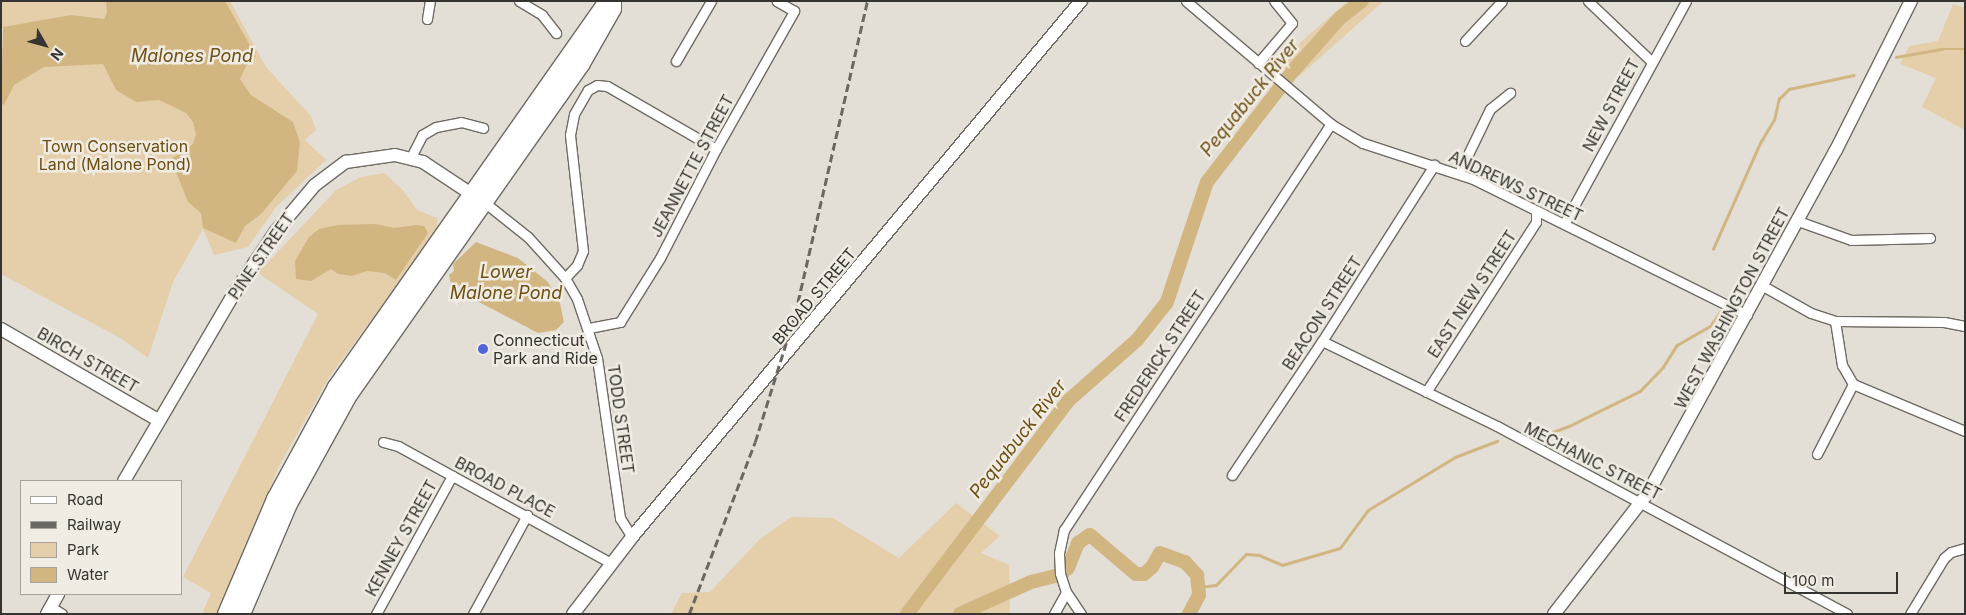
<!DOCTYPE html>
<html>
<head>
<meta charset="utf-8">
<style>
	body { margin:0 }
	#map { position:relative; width:1966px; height:615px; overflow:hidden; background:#e3ded6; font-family:Inter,sans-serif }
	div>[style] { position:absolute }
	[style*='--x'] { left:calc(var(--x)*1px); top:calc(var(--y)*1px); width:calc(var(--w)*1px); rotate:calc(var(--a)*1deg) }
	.green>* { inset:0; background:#e4cfaa }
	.water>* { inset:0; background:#d2b682 }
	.stream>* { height:2.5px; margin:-1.25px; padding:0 1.25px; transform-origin:1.25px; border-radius:1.25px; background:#d2b682 }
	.river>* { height:14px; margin:-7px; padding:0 7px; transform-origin:7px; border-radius:7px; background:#d2b682 }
	.roads { filter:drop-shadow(1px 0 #6f6b64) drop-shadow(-1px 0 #6f6b64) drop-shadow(0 1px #6f6b64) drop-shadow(0 -1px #6f6b64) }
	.street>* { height:9px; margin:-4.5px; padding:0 4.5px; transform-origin:4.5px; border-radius:4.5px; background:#fff }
	.secondary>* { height:12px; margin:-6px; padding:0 6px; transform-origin:6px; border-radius:6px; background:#fff }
	.highway>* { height:16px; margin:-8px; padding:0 8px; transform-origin:8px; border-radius:8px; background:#fff }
	.rail>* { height:2.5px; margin-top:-1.25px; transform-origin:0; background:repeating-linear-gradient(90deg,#6b6863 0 8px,transparent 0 12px) }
	.dots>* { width:14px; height:14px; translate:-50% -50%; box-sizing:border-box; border:2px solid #f0ece3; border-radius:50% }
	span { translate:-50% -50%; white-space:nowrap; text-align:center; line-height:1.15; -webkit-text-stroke:5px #f0ece3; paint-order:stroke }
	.street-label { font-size:16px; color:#363431 }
	.park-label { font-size:16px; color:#6a4d0f }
	.poi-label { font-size:16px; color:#363431 }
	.left { translate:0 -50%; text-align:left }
	.water-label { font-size:18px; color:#6e5115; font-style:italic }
	.frame { position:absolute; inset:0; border:2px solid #363431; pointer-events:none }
	.legend { position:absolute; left:20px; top:480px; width:162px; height:115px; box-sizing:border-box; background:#f0ece3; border:1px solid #a6a29c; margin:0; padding:6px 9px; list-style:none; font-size:15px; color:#363431 }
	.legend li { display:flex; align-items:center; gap:10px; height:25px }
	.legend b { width:25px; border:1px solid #a6a29c }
	.north { position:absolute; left:20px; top:20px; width:50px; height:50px; -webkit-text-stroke:4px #f0ece3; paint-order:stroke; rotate:128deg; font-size:14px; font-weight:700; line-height:20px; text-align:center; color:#363431 }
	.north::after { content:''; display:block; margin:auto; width:18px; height:22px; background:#363431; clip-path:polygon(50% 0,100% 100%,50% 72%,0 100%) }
	.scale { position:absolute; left:1784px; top:572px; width:114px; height:22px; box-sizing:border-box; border:2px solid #363431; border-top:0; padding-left:6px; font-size:15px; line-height:18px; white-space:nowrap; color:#363431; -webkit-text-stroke:4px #f0ece3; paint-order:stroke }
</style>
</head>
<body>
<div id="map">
	<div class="green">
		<i style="clip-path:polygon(1px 1px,230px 1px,266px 67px,311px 116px,316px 130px,305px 140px,326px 160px,276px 207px,248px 247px,214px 255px,203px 229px,173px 282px,148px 358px,122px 339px,1px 274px,1px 49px,97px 29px,91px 18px,71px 15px,1px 28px)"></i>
		<i style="clip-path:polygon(1348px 1px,1384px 1px,1299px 76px,1282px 67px,1301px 42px)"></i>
		<i style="clip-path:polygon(1953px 4px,1965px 8px,1965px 130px,1922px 107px,1936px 78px,1900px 64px,1909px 46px,1938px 41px)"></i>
		<i style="clip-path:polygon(384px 173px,402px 189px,417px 210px,437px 218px,438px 229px,330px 376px,279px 466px,218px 614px,202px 614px,211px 593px,183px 577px,318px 314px,258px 273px,336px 190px,361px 177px)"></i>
		<i style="clip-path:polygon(956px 503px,1000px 536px,981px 553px,1009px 565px,1010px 614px,671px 614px,682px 593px,710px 592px,760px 539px,791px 517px,833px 518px,899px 558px)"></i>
	</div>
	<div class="water">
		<i style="clip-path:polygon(106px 1px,225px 1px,256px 56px,246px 66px,240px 79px,251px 95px,293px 122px,300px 142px,297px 171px,261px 214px,245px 226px,236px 243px,203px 228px,201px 213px,188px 202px,171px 159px,193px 144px,196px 134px,193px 122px,186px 113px,159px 100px,136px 102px,116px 90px,103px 64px,44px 67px,14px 85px,4px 105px,1px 103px,3px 27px,71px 15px,104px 19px,107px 13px)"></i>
		<i style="clip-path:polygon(375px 224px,394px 228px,417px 225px,424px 226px,428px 233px,396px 280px,384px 273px,367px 271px,352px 276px,338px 274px,331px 269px,311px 281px,296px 279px,295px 261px,309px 237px,319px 229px,338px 225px)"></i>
		<i style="clip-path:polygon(476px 242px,518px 258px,548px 282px,560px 303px,564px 322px,556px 330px,538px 333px,475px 300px,459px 285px,451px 285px,449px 275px,454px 271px,453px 264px)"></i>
	</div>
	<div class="stream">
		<i style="--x:1896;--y:57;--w:47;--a:-9.9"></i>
		<i style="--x:1942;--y:49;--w:23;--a:0"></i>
		<i style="--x:1713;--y:249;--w:116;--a:-66.1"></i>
		<i style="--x:1760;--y:143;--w:27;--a:-59"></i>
		<i style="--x:1774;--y:120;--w:22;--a:-77"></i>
		<i style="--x:1779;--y:99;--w:14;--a:-45"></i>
		<i style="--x:1789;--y:89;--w:66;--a:-12.2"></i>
		<i style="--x:1536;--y:438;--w:35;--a:-20"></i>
		<i style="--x:1569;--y:426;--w:79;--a:-26.2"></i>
		<i style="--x:1640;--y:391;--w:33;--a:-46"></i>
		<i style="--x:1663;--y:367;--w:26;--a:-58"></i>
		<i style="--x:1677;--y:345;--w:39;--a:-30"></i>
		<i style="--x:1711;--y:325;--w:16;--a:-55"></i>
		<i style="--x:1198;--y:587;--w:18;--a:-6"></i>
		<i style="--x:1216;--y:585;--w:43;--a:-45.9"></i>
		<i style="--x:1246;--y:554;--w:13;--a:4"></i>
		<i style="--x:1259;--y:555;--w:25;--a:23"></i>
		<i style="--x:1282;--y:565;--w:60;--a:-16.3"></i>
		<i style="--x:1340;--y:548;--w:47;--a:-53.6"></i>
		<i style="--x:1368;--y:510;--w:102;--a:-31.3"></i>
		<i style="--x:1455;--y:457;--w:45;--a:-20.9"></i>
	</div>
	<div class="river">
		<i style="--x:907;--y:614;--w:268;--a:-52.9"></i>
		<i style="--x:1069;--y:400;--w:91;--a:-41.4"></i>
		<i style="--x:1137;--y:340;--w:48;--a:-51.7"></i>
		<i style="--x:1167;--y:302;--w:126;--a:-71.6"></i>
		<i style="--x:1207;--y:182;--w:139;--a:-52.3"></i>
		<i style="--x:1292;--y:72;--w:72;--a:-48.4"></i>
		<i style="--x:1340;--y:18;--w:28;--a:-38"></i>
		<i style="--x:960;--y:614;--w:78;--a:-24.3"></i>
		<i style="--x:1031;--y:582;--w:29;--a:-14"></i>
		<i style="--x:1059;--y:575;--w:11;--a:-38"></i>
		<i style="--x:1068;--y:568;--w:27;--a:-68"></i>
		<i style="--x:1078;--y:543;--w:14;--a:-34"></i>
		<i style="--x:1090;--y:535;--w:60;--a:40.3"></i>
		<i style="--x:1136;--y:574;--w:8;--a:0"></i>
		<i style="--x:1144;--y:574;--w:11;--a:-41"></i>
		<i style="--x:1152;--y:567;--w:16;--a:-60"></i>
		<i style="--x:1160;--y:553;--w:27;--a:20"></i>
		<i style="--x:1185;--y:562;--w:18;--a:47"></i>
		<i style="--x:1197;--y:575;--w:20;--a:84"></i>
		<i style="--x:1199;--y:595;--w:21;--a:118"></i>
	</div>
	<div class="roads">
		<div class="street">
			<i style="--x:519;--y:1;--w:27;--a:31"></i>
			<i style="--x:542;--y:15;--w:23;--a:52"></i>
			<i style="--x:1186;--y:1;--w:190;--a:40.3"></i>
			<i style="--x:1331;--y:124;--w:37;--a:31"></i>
			<i style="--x:1363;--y:143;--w:116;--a:18.1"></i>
			<i style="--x:1473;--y:179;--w:306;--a:26.4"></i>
			<i style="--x:1588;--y:1;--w:87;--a:43.6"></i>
			<i style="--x:427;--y:19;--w:18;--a:-81"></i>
			<i style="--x:1465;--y:41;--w:54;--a:-47.2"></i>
			<i style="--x:676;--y:61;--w:69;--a:-59.7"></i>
			<i style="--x:1258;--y:63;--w:52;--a:-49.6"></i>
			<i style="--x:1292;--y:23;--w:28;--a:-129"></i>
			<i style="--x:410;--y:159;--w:27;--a:-63"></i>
			<i style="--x:422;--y:135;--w:16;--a:-30"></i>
			<i style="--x:436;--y:127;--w:25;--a:-11"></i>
			<i style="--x:461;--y:122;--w:23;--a:15"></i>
			<i style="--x:1459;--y:173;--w:71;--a:-64.2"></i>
			<i style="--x:1490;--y:109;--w:26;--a:-39"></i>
			<i style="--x:484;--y:202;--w:56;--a:38.5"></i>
			<i style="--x:528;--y:237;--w:55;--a:47.9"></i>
			<i style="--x:565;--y:278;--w:24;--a:60"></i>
			<i style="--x:577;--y:299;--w:62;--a:71.3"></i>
			<i style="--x:597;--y:358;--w:162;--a:81.8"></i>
			<i style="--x:620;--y:518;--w:22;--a:58"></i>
			<i style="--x:1798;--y:221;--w:56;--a:19.7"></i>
			<i style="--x:1851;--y:240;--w:79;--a:-1.5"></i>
			<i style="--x:1564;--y:224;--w:254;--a:-61.3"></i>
			<i style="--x:565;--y:278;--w:18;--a:-47"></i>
			<i style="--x:577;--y:265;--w:15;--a:-67"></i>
			<i style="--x:583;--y:251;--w:117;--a:-96.4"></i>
			<i style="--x:570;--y:135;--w:21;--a:-79"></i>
			<i style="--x:574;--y:114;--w:28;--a:-60"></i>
			<i style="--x:588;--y:90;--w:10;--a:-29"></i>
			<i style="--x:597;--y:85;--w:10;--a:6"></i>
			<i style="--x:607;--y:86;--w:126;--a:30"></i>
			<i style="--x:1763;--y:286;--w:55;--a:29.4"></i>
			<i style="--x:1811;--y:313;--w:25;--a:18"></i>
			<i style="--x:1835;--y:321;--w:109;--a:0.5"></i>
			<i style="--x:1944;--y:322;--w:21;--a:11"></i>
			<i style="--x:1835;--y:321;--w:45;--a:81"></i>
			<i style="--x:1842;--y:365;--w:22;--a:60"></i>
			<i style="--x:1853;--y:384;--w:121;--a:22.8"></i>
			<i style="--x:589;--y:328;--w:32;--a:-11"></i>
			<i style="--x:620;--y:322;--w:75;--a:-58"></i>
			<i style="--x:660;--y:258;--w:123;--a:-62.8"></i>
			<i style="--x:716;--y:149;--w:159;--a:-60.5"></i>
			<i style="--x:794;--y:11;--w:20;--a:-150"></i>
			<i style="--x:1322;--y:341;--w:195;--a:25.9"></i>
			<i style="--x:1497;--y:426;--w:397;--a:28.2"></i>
			<i style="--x:1426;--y:392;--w:202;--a:-57.1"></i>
			<i style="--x:1536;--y:222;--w:11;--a:-90"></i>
			<i style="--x:383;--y:442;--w:16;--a:15"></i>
			<i style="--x:398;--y:446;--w:243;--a:28.8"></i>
			<i style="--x:1817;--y:454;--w:79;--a:-62.8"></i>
			<i style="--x:1232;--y:475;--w:161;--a:-56.1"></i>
			<i style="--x:1322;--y:341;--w:209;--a:-57.5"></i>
			<i style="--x:51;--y:607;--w:13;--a:32"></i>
			<i style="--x:376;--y:614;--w:158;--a:-61.2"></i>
			<i style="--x:473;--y:614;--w:113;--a:-61.4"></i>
			<i style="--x:1054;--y:614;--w:25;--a:-61"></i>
			<i style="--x:1081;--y:614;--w:27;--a:-124"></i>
			<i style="--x:1066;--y:592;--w:20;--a:-108"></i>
			<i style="--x:1060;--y:573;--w:20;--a:-93"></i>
			<i style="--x:1059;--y:553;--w:24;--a:-78"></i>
			<i style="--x:1064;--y:530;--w:486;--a:-56.7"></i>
			<i style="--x:1910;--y:614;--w:66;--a:-58.7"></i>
			<i style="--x:1944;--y:558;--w:9;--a:-41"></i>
			<i style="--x:1951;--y:552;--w:15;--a:-16"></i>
		</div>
		<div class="secondary">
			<i style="--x:1;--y:329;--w:181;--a:30.1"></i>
			<i style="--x:124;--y:481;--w:221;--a:-59.6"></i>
			<i style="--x:236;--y:290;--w:71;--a:-55.9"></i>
			<i style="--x:276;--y:231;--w:60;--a:-49.7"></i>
			<i style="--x:315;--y:185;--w:39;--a:-37"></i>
			<i style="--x:346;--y:162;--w:49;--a:-8.1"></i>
			<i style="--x:395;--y:155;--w:29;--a:14"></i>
			<i style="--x:423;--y:162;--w:67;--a:33.5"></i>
			<i style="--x:47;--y:614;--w:23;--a:-61"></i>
			<i style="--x:573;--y:614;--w:97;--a:-52.5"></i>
			<i style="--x:632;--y:537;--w:699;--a:-50.05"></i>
			<i style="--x:1554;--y:614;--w:153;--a:-52.2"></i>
			<i style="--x:1648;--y:493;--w:391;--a:-61.3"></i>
			<i style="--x:1836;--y:150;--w:167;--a:-63.3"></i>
		</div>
		<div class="highway">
			<i style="--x:226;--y:614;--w:125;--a:-66.9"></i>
			<i style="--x:275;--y:499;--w:128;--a:-61.4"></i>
			<i style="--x:336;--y:387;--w:472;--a:-54.9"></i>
			<i style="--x:242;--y:614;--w:120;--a:-66.9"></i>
			<i style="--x:289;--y:504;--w:124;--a:-61.2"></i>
			<i style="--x:349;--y:395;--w:403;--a:-54.9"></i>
			<i style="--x:581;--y:65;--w:64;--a:-60.3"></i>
			<i style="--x:613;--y:9;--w:8;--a:-90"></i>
		</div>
	</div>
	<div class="rail">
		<i style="--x:689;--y:614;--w:184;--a:-69"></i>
		<i style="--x:755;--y:442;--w:134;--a:-72.6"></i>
		<i style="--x:795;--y:314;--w:321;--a:-77"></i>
	</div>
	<div class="dots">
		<i style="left:483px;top:349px;background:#5264da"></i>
	</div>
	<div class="street-label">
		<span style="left:1611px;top:105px;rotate:-62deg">NEW STREET</span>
		<span style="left:692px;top:166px;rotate:-62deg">JEANNETTE STREET</span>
		<span style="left:1516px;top:186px;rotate:25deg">ANDREWS STREET</span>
		<span style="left:261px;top:256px;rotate:-55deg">PINE STREET</span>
		<span style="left:1472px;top:294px;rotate:-57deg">EAST NEW STREET</span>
		<span style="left:814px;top:296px;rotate:-50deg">BROAD STREET</span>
		<span style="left:1732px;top:308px;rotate:-62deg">WEST WASHINGTON STREET</span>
		<span style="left:1322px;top:313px;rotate:-57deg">BEACON STREET</span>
		<span style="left:1160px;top:356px;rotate:-57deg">FREDERICK STREET</span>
		<span style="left:88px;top:360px;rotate:30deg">BIRCH STREET</span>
		<span style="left:621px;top:419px;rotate:82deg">TODD STREET</span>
		<span style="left:1593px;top:461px;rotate:27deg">MECHANIC STREET</span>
		<span style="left:505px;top:487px;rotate:28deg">BROAD PLACE</span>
		<span style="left:401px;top:538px;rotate:-61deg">KENNEY STREET</span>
	</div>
	<div class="park-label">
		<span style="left:115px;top:155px">Town Conservation<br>Land (Malone Pond)</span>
	</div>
	<div class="poi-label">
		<span class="left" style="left:493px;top:349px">Connecticut<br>Park and Ride</span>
	</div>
	<div class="water-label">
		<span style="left:192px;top:56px">Malones Pond</span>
		<span style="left:1250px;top:98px;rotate:-51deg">Pequabuck River</span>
		<span style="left:506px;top:283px">Lower<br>Malone Pond</span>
		<span style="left:1018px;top:439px;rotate:-52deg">Pequabuck River</span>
	</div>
	<div class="frame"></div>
	<ul class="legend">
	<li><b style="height:6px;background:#fff"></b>Road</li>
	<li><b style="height:6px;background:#6b6863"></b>Railway</li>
	<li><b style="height:14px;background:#e4cfaa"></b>Park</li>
	<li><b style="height:14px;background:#d2b682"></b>Water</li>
	</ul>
	<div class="north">N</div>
	<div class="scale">100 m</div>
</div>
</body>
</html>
